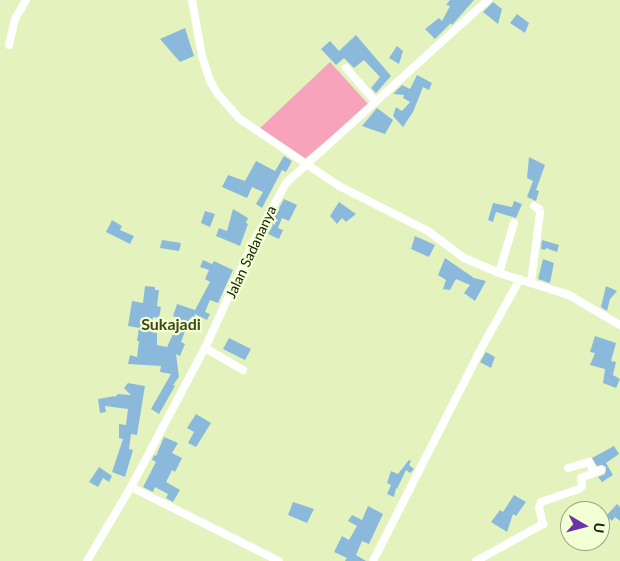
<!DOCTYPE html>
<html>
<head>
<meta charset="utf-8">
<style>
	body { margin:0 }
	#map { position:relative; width:620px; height:561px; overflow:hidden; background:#e4f3be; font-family:Lato,sans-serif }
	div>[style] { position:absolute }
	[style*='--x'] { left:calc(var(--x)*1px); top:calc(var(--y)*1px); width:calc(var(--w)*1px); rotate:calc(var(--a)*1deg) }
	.green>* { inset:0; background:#f6a3bb }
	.building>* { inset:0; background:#8ab9dc }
	.minor>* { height:8px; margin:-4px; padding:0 4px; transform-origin:4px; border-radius:4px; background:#fff }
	span { translate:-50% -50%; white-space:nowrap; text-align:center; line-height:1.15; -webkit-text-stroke:4.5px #f2ffd4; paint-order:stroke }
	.street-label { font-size:14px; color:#151a07 }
	.quarter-label { font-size:16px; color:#3d4819; font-weight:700 }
	.north { position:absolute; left:560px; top:501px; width:50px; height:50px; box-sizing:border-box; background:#f2ffd4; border:1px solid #9aa382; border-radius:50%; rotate:98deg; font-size:14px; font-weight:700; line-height:20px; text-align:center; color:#151a07 }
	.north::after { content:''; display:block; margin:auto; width:18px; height:22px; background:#6b33aa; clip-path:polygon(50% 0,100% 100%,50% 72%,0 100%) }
</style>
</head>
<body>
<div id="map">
	<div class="green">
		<i style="clip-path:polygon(330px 62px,369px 105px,302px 161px,259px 129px)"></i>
	</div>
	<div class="building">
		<i style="clip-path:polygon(450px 0,474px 0,452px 25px,451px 23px,435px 39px,425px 29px,439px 18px,442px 21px,450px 6px,446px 5px)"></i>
		<i style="clip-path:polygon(493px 2px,502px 9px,498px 24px,483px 12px)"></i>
		<i style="clip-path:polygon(517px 14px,529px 23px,525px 33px,510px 23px)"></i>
		<i style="clip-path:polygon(185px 28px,194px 56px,180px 62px,160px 39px)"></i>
		<i style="clip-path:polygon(356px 35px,391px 76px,376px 93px,371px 88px,380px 77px,364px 60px,354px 68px,344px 58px,336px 65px,321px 49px,330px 41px,339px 51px)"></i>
		<i style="clip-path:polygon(397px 46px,403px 51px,399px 64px,389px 58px)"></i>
		<i style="clip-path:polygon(417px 75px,432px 83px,429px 90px,423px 87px,413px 112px,403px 127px,393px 116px,396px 107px,402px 111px,410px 102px,403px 98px,404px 95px,393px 94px,402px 85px,410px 89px)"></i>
		<i style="clip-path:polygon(377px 108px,393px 120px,385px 134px,362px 126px)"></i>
		<i style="clip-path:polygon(284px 156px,292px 161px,286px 172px,282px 170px,262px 208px,256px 204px,263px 192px,252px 187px,247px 198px,222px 187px,228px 175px,245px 181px,256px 161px,275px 171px)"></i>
		<i style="clip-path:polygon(529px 157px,545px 165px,536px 190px,539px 191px,536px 201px,527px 197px,533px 181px,527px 178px)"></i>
		<i style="clip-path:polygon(284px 199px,297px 205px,289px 221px,282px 218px,278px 228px,283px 230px,279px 239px,268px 234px,273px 225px,271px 223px)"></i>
		<i style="clip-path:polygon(514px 201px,522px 204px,516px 218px,496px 212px,493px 222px,488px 220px,493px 203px,512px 207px)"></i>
		<i style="clip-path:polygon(339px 202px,356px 214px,346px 222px,342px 218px,337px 224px,330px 216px)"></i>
		<i style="clip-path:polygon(233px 209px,248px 218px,246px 223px,248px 224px,240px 246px,216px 236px,219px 228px,227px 231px)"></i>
		<i style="clip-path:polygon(205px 211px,215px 214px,210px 227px,201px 223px)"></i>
		<i style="clip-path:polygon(112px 220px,122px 226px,120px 230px,134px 236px,130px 244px,106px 232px)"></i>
		<i style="clip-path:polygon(415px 236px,435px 245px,429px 257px,411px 249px)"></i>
		<i style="clip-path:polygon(162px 240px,181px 243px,179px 251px,160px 248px)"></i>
		<i style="clip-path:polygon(542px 240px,559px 245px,557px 252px,546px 248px,545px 250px,541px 249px)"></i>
		<i style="clip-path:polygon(445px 258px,474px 278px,486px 281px,475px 301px,464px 293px,470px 285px,456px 279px,450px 290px,443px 289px,446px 280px,438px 275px)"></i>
		<i style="clip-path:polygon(543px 259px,554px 263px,550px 283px,538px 279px)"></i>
		<i style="clip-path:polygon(203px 260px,212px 264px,214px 261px,233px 270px,218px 303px,210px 300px,205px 312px,210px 314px,207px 320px,195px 314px,194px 319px,190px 318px,181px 342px,185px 344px,180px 356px,176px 354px,179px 377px,173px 385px,175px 386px,159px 414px,151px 409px,171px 374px,160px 372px,161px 366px,128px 364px,130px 355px,137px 357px,139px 341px,137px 341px,139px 328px,128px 326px,132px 301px,143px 303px,145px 286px,155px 287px,155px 290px,159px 290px,157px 306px,161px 307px,159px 318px,153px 317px,151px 332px,157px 333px,157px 345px,167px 347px,175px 330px,172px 329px,176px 317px,173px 316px,177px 304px,195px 310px,210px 282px,205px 279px,209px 270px,200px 267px)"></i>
		<i style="clip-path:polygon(606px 286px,617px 291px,610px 299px,607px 311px,601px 307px)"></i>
		<i style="clip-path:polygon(595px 336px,616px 343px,611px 361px,616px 362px,613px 375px,620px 379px,616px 388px,603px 383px,605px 369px,590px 365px,595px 353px,590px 352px)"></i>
		<i style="clip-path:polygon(229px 338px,251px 349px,245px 360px,223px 349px)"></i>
		<i style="clip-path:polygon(486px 352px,495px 357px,491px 368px,480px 362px)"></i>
		<i style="clip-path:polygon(128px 383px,145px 386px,137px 435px,131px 434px,129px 449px,133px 450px,125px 477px,112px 472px,123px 439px,119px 438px,119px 424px,126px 425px,128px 409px,105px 406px,106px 412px,100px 413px,98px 399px,115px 396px,114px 398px,118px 394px,131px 395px,124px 388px)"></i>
		<i style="clip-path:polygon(196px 414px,211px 423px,196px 447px,188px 443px,194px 432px,187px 428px)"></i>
		<i style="clip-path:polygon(164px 437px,178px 443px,172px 453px,182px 458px,175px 472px,172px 470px,166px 482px,180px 490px,173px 502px,166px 498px,168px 494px,155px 487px,153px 492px,143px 487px,156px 462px,152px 460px,154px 455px,156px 456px)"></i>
		<i style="clip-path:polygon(614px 446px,619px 454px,606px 463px,613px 475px,602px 482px,598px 477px,605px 474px,606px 467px,602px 465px,597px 466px,592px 458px)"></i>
		<i style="clip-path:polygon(409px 460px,411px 461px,409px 465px,414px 469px,410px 473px,406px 470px,397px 489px,396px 488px,394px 497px,387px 494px,391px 485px,387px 483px,391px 471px,398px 474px)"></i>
		<i style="clip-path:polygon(99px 467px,112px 476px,109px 482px,103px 478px,98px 487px,89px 482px)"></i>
		<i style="clip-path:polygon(514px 495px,526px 502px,516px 516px,513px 514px,507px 532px,491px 522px,500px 510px,503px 512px)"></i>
		<i style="clip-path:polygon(293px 502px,314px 509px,307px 523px,288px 515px)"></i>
		<i style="clip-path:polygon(617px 504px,620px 507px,620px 521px,615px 517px,612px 521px,606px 516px)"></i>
		<i style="clip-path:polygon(368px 506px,383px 514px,369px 544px,362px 541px,356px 555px,366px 561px,345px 561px,347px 558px,334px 552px,342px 536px,349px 540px,357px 526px,348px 521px,352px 515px,362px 520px)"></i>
	</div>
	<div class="minor">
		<i style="--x:192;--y:0;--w:57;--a:79.9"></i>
		<i style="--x:202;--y:56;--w:26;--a:72"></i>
		<i style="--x:210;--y:81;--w:14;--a:60"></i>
		<i style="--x:217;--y:93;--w:35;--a:49"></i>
		<i style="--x:240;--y:119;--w:120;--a:34.1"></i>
		<i style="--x:339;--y:186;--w:100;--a:26.8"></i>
		<i style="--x:428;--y:231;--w:45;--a:36.9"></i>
		<i style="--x:464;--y:258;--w:38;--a:23"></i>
		<i style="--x:499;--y:273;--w:73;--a:17.4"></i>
		<i style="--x:569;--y:295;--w:59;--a:30.5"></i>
		<i style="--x:9;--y:45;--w:27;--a:-77"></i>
		<i style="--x:15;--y:19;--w:22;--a:-60"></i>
		<i style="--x:346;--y:68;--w:45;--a:48.6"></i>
		<i style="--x:499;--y:273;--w:52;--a:-73.3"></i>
		<i style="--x:531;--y:282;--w:70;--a:-82.6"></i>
		<i style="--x:540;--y:213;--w:4;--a:-104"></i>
		<i style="--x:539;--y:209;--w:6;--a:-149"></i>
		<i style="--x:205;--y:348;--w:44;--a:30.1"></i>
		<i style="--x:568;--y:468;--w:22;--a:-16"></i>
		<i style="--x:589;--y:462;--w:11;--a:63"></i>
		<i style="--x:131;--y:487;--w:165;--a:26.6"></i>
		<i style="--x:87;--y:561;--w:86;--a:-59.3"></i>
		<i style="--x:131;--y:487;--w:157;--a:-62"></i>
		<i style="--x:205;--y:348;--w:115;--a:-65.4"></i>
		<i style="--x:253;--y:243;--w:68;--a:-61.2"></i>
		<i style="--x:286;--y:183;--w:273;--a:-42.2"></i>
		<i style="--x:373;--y:561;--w:240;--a:-63"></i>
		<i style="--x:482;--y:347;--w:78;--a:-60.8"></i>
		<i style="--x:476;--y:561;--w:77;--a:-28.9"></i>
		<i style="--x:543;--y:524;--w:16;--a:-104"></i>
		<i style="--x:539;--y:508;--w:6;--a:-72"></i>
		<i style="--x:541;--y:502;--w:40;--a:-18.9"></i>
		<i style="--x:579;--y:489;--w:4;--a:-45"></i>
		<i style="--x:582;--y:486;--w:8;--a:-97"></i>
		<i style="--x:581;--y:478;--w:22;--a:-22"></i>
	</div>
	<div class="street-label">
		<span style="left:251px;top:252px;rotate:-65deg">Jalan Sadananya</span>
	</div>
	<div class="quarter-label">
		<span style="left:171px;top:324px">Sukajadi</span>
	</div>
	<div class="north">U</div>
</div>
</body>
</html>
